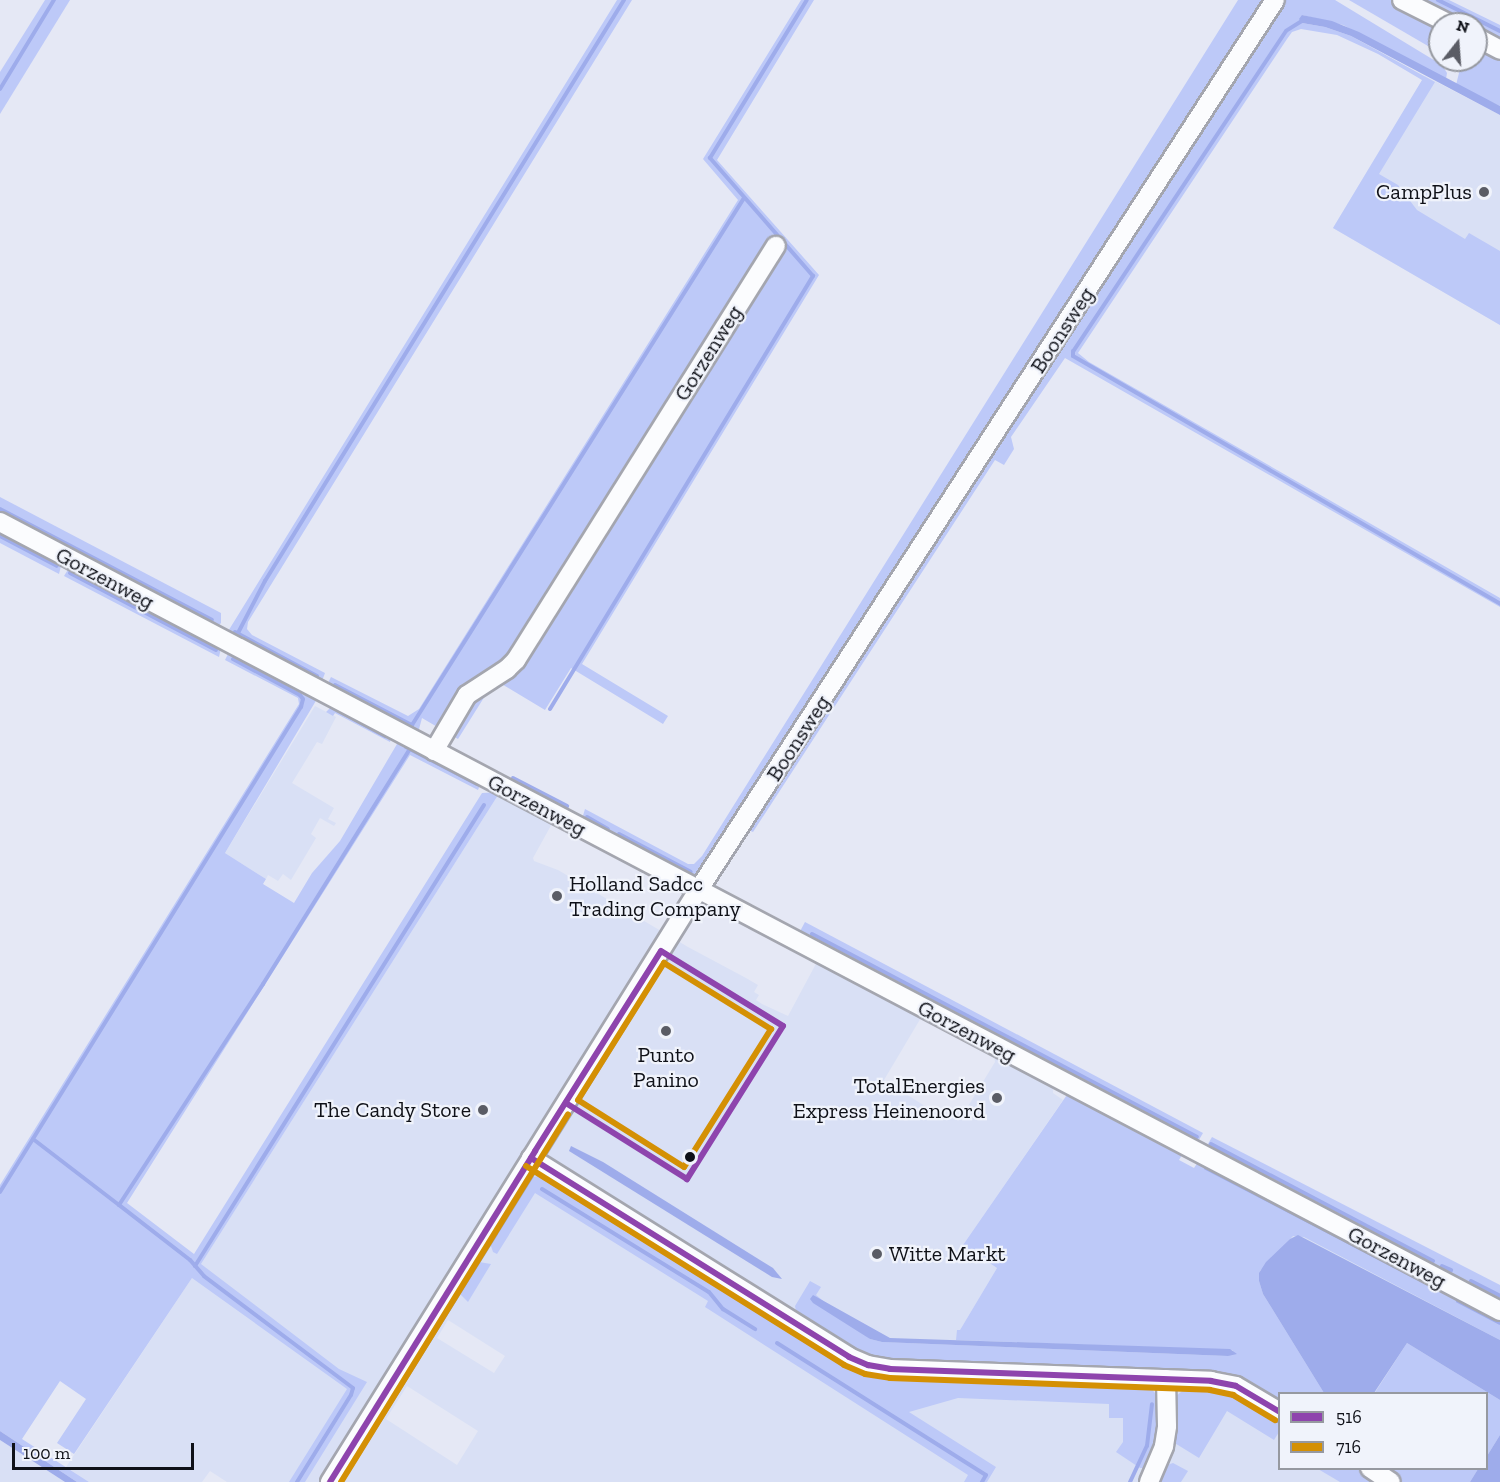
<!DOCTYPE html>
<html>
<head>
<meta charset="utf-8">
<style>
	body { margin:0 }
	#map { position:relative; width:1500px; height:1482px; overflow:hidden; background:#e5e8f5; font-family:"Zilla Slab",serif }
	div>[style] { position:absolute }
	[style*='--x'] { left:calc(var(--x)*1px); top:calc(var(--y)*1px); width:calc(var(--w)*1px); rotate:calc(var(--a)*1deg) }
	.built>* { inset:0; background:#d9e0f5 }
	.green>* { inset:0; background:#bdc9f8 }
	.water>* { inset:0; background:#9eaceb }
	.stream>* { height:4px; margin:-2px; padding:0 2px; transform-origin:2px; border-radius:2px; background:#9eaceb }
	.roads { filter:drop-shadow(2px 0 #a4a6af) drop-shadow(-2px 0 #a4a6af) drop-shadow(0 2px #a4a6af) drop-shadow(0 -2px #a4a6af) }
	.minor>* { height:18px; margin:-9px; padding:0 9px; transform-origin:9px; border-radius:9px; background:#fbfcfe }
	.bus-1>* { height:6px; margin:-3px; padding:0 3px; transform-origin:3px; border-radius:3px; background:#8e44ad }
	.bus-2>* { height:6px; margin:-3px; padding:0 3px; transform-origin:3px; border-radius:3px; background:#d49004 }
	.dots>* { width:16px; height:16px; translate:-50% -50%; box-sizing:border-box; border:3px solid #f0f3fb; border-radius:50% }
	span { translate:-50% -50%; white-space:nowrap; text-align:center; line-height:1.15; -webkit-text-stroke:4.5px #f0f3fb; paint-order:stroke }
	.poi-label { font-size:22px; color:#0f1118 }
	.right { translate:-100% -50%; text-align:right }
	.left { translate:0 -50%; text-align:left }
	.street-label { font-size:22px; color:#0f1118 }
	.legend { position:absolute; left:1278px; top:1392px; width:210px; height:78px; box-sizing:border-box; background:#f0f3fb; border:2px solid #9699a0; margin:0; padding:8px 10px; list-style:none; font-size:18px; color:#0f1118 }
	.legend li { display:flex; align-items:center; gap:12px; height:30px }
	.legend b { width:30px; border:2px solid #9699a0 }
	.north { position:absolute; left:1428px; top:12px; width:60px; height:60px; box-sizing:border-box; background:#f0f3fb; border:2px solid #9699a0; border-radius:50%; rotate:17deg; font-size:16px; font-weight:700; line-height:24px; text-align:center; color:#0f1118 }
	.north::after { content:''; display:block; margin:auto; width:21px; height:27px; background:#5a5c65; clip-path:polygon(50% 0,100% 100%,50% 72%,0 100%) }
	.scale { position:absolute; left:12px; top:1443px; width:182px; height:27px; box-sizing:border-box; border:3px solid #0f1118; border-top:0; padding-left:8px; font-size:18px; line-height:21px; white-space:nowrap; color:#0f1118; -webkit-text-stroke:4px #f0f3fb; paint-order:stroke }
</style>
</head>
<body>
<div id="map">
	<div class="built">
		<i style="clip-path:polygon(1425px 76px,1500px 115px,1500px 325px,1333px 228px)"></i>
		<i style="clip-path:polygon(315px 706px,336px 717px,322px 744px,317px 742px,292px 783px,334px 808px,328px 819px,336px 823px,334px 826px,320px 818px,311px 834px,316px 838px,291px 880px,283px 874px,278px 881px,268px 875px,266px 879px,225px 853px)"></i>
		<i style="clip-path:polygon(evenodd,500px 792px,554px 820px,533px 858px,534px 861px,558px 870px,688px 947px,746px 978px,758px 985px,754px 992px,759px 995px,756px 1000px,762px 1004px,788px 1016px,818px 960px,922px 1016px,884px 1080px,942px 1117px,964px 1113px,995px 1062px,994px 1054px,1053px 1087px,1053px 1093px,1063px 1100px,963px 1245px,997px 1268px,960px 1330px,1289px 1219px,1500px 1332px,1500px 1482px,227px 1482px,210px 1471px,202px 1482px,89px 1482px,66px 1467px,192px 1278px,500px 792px,448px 1320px,505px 1356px,494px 1373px,437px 1338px,448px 1320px,500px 792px,407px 1386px,478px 1431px,457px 1465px,386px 1419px,407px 1386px,500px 792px,1280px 1394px,1486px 1394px,1486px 1468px,1280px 1468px,1280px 1394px)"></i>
		<i style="clip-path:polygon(0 1440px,65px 1482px,0 1482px)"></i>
	</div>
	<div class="green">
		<i style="clip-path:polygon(45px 0,70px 0,0 114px,0 72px)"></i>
		<i style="clip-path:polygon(617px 0,632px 0,248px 622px,247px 629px,252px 635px,325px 673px,322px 681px,227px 633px)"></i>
		<i style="clip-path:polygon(801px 0,814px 0,717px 160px,819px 275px,582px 664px,668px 716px,663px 724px,571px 668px,545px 710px,495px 680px,458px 739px,422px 718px,418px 733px,327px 685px,331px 677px,408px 716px,419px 709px,738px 200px,703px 159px)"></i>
		<i style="clip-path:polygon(1238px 0,1270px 0,698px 876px,694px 878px,582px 819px,585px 809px,688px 864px,694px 864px,702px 856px)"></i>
		<i style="clip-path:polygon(1284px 0,1335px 0,1442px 65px,1447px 73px,1446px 79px,1343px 25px,1302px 15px,1302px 23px,1325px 27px,1351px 36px,1435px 82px,1379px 174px,1398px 185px,1417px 210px,1465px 239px,1469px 233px,1500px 251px,1500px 325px,1333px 228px,1422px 80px,1378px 54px,1337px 35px,1301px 29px,1292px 32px,1287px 39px,1078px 353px,1089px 362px,1500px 598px,1500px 607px,1065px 358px,1011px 437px,1014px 449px,1004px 465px,995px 460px,753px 832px,746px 829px)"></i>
		<i style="clip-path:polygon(1349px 0,1391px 0,1441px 24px,1440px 53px)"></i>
		<i style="clip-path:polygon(1411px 0,1449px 0,1500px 25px,1500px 46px,1476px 34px,1476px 24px,1458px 24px)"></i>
		<i style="clip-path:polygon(1476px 42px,1500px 55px,1500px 106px,1456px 85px,1460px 69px,1452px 60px,1476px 60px)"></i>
		<i style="clip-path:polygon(0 497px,221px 613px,221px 623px,217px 627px,0 516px)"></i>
		<i style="clip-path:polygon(0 528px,62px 562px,59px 574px,0 543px)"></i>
		<i style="clip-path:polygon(69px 568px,221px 648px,219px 657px,64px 576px)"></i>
		<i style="clip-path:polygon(229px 652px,317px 699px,225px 853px,266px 879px,263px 884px,294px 903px,312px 873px,340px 841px,397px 744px,403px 742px,480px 785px,478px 790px,410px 755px,127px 1203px,194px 1254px,482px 793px,500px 792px,201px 1264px,339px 1369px,367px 1382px,305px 1482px,289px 1482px,347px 1389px,192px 1278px,74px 1454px,57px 1443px,86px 1399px,60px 1381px,22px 1439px,89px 1482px,77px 1482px,0 1431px,0 1185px,299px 704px,298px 698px,225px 660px)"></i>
		<i style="clip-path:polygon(332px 706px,391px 738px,390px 742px,335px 713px,333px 716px,326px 712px)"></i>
		<i style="clip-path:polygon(805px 922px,1203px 1133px,1196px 1145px,798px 935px)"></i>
		<i style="clip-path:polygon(1071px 1089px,1185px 1150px,1179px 1160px,1194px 1168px,1200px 1159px,1500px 1316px,1500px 1340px,1304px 1237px,1293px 1236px,1260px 1271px,1259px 1281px,1263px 1294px,1324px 1393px,1280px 1394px,1279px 1405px,1250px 1387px,885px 1362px,868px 1359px,797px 1316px,795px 1306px,810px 1281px,821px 1287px,816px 1295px,870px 1339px,882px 1342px,1228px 1356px,1233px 1350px,956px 1340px,957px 1330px,960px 1330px,997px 1268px,963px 1245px)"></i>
		<i style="clip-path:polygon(1212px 1137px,1500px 1285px,1500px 1305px,1205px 1149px)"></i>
		<i style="clip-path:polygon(542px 1175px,622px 1223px,624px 1231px,687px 1269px,695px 1268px,844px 1361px,1149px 1386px,1160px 1399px,1160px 1431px,1146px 1468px,1140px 1468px,1116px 1452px,1123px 1442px,1123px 1418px,1109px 1418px,1109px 1404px,958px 1398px,909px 1412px,996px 1467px,987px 1482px,964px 1482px,968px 1475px,705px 1307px,708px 1301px,535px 1193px,497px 1254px,493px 1252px,489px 1240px,529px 1178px)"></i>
		<i style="clip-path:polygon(479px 1262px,491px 1264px,468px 1302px,461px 1295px,460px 1289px,474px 1264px)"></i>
		<i style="clip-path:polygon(1407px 1343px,1500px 1400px,1500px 1435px,1487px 1456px,1486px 1394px,1374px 1394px)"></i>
		<i style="clip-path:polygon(1187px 1387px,1224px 1389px,1279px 1420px,1279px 1432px,1274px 1440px,1227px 1411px,1199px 1458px,1173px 1442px,1175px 1397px)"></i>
		<i style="clip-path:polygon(1173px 1463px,1188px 1471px,1181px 1482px,1155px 1482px,1164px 1466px)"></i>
		<i style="clip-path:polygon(1318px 1469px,1357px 1469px,1378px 1482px,1340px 1482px)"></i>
		<i style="clip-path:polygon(1381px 1469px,1478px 1469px,1470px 1482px,1402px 1482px)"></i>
	</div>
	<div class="water">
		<i style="clip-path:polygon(1302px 15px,1332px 21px,1359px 32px,1500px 106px,1500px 115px,1351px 36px,1325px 27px,1302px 23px,1299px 19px)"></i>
		<i style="clip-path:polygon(571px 1146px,603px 1162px,773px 1268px,782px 1279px,772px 1277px,569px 1151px)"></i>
		<i style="clip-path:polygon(1298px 1235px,1500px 1340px,1500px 1400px,1407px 1343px,1374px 1393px,1324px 1393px,1263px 1294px,1259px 1281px,1259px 1273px,1266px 1262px,1290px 1239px)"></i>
		<i style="clip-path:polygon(813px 1295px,890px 1338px,1230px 1349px,1237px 1354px,1228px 1356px,882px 1342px,870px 1339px,813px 1303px,810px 1299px)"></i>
		<i style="clip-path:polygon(0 1431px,77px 1482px,65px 1482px,0 1440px)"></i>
		<i style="clip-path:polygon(1500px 1435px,1500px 1482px,1470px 1482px,1478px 1469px,1486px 1468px,1487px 1456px)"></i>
	</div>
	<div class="stream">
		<i style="--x:1438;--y:0;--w:69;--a:26.6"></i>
		<i style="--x:1305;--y:19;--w:22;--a:148"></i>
		<i style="--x:1286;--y:31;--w:384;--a:123.6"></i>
		<i style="--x:1073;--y:351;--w:5;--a:90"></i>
		<i style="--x:1073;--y:356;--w:494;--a:30.1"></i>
		<i style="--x:0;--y:89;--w:104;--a:-58.8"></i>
		<i style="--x:0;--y:509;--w:239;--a:27.6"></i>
		<i style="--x:0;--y:536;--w:64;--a:27.8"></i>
		<i style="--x:70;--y:573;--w:165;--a:27.8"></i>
		<i style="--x:235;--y:632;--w:93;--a:28.2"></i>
		<i style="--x:238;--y:633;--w:59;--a:-62.6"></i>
		<i style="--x:265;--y:581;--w:683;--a:-58.29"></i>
		<i style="--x:335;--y:685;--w:87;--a:27.5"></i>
		<i style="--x:412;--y:725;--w:623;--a:-57.79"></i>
		<i style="--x:550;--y:709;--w:507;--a:-58.73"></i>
		<i style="--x:813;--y:276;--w:157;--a:-131.1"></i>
		<i style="--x:710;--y:158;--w:185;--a:-58.5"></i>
		<i style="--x:337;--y:710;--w:55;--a:28.4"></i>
		<i style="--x:406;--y:747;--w:80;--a:27.5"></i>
		<i style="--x:513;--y:778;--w:61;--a:27.4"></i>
		<i style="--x:587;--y:817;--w:24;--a:30"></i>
		<i style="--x:619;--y:834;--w:81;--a:27.8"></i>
		<i style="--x:812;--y:934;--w:435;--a:27.8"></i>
		<i style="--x:33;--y:1139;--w:108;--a:37.5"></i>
		<i style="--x:1211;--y:1144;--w:251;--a:27.8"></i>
		<i style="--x:1206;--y:1168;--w:268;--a:27.5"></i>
		<i style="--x:542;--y:1189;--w:196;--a:31.7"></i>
		<i style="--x:709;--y:1292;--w:22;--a:51"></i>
		<i style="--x:723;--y:1309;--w:38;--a:32"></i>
		<i style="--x:0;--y:1192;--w:571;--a:-58.18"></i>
		<i style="--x:301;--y:707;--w:8;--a:-76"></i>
		<i style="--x:303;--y:699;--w:5;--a:-127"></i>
		<i style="--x:300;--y:695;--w:76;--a:-151.8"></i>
		<i style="--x:195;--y:1266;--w:544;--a:-57.92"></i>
		<i style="--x:1442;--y:1266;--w:10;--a:24"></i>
		<i style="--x:1471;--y:1281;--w:33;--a:27"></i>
		<i style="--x:1458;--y:1301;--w:47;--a:27.6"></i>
		<i style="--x:777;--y:1343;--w:247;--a:32.3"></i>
		<i style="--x:986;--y:1475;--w:8;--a:120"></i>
		<i style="--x:297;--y:1482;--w:102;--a:-58.2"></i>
		<i style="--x:351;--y:1395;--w:7;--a:-74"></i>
		<i style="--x:353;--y:1388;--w:186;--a:-143.1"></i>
		<i style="--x:204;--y:1276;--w:21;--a:-131"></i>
		<i style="--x:190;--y:1260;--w:90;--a:-142.2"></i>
		<i style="--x:119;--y:1205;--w:264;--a:-56.9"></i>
		<i style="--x:263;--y:984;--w:277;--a:-58"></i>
		<i style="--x:1130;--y:1482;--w:40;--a:-65"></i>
		<i style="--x:1147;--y:1446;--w:42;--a:-83.2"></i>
	</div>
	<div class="roads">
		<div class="minor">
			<i style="--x:1402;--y:0;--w:54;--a:26.6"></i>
			<i style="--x:1476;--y:37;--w:27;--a:28"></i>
			<i style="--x:0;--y:522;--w:1695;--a:27.74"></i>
			<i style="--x:434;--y:751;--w:65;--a:-59.5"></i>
			<i style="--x:467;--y:695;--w:48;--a:-33"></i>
			<i style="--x:507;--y:669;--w:13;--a:-45"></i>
			<i style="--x:516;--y:660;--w:489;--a:-57.9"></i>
			<i style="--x:531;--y:1158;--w:375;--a:32"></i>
			<i style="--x:849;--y:1357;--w:21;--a:23"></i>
			<i style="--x:868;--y:1365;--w:22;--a:10"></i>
			<i style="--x:890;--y:1369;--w:321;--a:2.1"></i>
			<i style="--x:1211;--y:1381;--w:25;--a:11"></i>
			<i style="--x:1236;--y:1386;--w:51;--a:30.6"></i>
			<i style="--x:1370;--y:1468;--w:25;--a:34"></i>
			<i style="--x:330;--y:1482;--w:698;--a:-58.11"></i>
			<i style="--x:699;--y:889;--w:1059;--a:-57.06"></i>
			<i style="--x:1149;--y:1482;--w:39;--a:-67"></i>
			<i style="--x:1164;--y:1446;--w:20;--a:-81"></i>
			<i style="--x:1167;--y:1426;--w:47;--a:-91.2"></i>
		</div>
	</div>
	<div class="bus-1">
		<i style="--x:531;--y:1158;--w:375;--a:32"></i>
		<i style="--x:849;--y:1357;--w:21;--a:23"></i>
		<i style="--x:868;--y:1365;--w:22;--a:10"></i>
		<i style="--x:890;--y:1369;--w:321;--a:2.1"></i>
		<i style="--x:1211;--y:1381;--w:25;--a:11"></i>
		<i style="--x:1236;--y:1386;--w:51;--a:30.6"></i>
		<i style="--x:330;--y:1482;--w:389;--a:-58.2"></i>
		<i style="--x:535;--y:1151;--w:236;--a:-57.8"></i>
		<i style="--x:661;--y:951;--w:143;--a:31.6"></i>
		<i style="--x:783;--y:1026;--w:181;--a:122.1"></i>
		<i style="--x:687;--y:1179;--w:143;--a:-147.9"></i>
	</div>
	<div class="bus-2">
		<i style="--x:664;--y:963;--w:126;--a:31.7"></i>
		<i style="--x:771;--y:1029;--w:163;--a:122.2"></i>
		<i style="--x:684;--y:1167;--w:125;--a:-147.7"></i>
		<i style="--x:578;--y:1100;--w:162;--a:-57.9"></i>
		<i style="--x:526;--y:1166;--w:375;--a:32"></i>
		<i style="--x:844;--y:1365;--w:23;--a:23"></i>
		<i style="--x:865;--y:1374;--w:25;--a:9"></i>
		<i style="--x:890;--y:1378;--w:320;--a:2.1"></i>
		<i style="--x:1210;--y:1390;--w:24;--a:12"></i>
		<i style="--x:1233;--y:1395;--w:49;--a:30.8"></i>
		<i style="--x:341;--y:1482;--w:432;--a:-58.3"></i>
	</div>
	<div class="dots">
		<i style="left:1484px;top:192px;background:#5a5c65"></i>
		<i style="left:557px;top:896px;background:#5a5c65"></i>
		<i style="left:666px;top:1031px;background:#5a5c65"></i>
		<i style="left:997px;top:1098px;background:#5a5c65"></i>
		<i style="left:483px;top:1110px;background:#5a5c65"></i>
		<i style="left:690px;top:1157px;background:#0f1118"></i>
		<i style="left:877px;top:1254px;background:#5a5c65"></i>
	</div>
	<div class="poi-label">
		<span class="right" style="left:1472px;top:192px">CampPlus</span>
		<span class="left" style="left:569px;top:896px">Holland Sadcc<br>Trading Company</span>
		<span style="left:666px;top:1067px">Punto<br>Panino</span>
		<span class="right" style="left:985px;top:1098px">TotalEnergies<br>Express Heinenoord</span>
		<span class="right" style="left:471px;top:1110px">The Candy Store</span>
		<span class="left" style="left:889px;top:1254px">Witte Markt</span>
	</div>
	<div class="street-label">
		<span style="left:1062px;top:330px;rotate:-57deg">Boonsweg</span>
		<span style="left:708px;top:353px;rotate:-58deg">Gorzenweg</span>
		<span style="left:105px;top:578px;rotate:28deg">Gorzenweg</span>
		<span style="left:798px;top:738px;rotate:-57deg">Boonsweg</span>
		<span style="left:537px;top:805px;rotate:28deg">Gorzenweg</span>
		<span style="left:967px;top:1031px;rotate:28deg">Gorzenweg</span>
		<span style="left:1397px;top:1257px;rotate:28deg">Gorzenweg</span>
	</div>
	<ul class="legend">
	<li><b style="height:8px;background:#8e44ad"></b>516</li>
	<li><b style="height:8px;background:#d49004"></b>716</li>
	</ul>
	<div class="north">N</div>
	<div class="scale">100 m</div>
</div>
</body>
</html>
